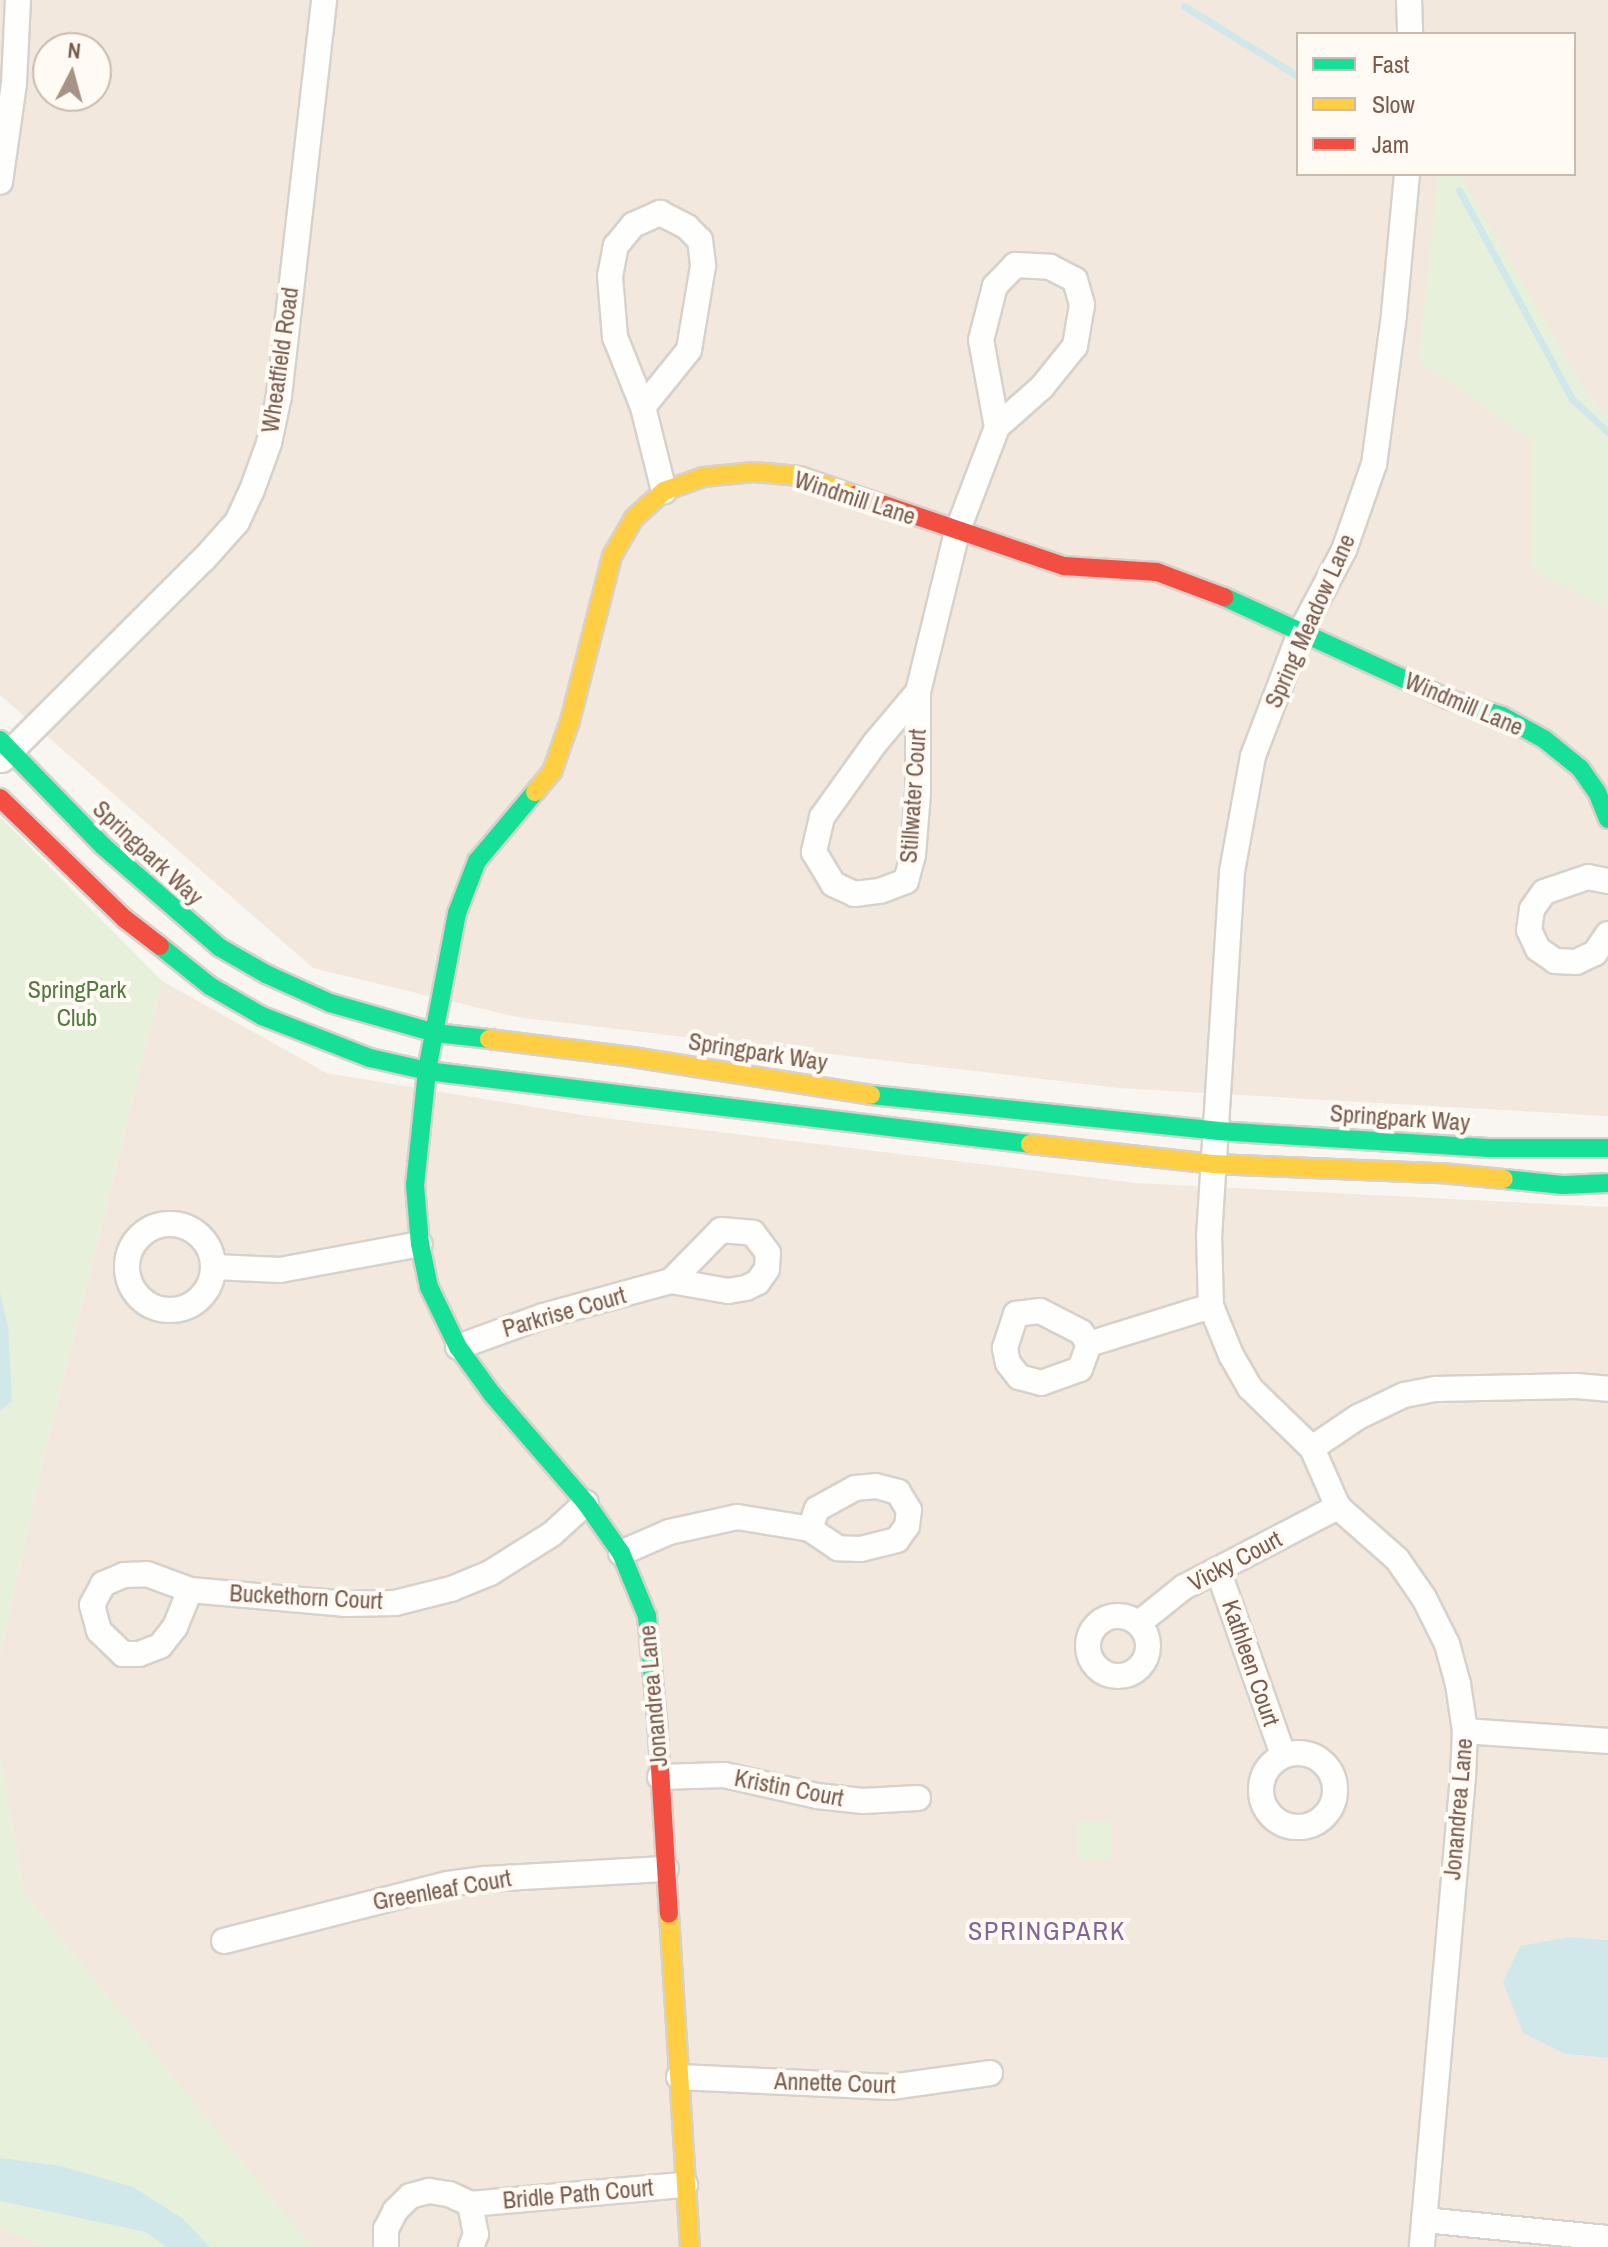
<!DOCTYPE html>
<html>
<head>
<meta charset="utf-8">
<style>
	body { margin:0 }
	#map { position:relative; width:1608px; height:2247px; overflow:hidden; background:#f9f5f0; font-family:"Archivo Narrow",sans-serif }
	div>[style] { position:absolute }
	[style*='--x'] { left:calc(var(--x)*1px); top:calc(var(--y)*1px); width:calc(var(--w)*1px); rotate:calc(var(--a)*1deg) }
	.residential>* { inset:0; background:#f2e8de }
	.green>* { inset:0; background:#e7f0db }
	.water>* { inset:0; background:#d0e8ea }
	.stream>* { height:7px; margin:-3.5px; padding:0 3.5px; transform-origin:3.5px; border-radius:3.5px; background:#d0e8ea }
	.roads { filter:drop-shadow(2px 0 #d7d1cb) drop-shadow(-2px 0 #d7d1cb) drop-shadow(0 2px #d7d1cb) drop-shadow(0 -2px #d7d1cb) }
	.street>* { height:24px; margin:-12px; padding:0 12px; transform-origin:12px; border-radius:12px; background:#fefefd }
	.street>.ring { margin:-12px; padding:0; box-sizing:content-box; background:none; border:24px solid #fefefd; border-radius:50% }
	.fast>* { height:18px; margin:-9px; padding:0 9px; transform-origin:9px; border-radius:9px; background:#16e098 }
	.slow>* { height:18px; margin:-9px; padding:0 9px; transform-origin:9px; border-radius:9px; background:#ffcf43 }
	.jam>* { height:18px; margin:-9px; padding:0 9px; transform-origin:9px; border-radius:9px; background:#f24e42 }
	span { translate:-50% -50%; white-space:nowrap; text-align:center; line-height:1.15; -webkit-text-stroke:8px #fffaf3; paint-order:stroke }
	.street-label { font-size:24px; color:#7a5c4d }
	.park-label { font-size:24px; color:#537a41 }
	.neighbourhood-label { font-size:26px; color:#846695; letter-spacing:2px }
	.legend { position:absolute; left:1296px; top:32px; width:280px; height:144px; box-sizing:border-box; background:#fffaf3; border:2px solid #cabbb1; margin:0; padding:10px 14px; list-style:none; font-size:24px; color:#7a5c4d }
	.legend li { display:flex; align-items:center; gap:16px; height:40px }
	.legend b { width:40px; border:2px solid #cabbb1 }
	.north { position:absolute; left:32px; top:32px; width:80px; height:80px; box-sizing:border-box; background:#fffaf3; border:2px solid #cabbb1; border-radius:50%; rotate:6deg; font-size:22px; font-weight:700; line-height:32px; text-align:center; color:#7a5c4d }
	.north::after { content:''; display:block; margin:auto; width:28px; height:36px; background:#a69286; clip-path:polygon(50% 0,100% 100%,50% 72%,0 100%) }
</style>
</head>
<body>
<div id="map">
	<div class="residential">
		<i style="clip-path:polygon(evenodd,0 0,1608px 0,1608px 1116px,1119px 1088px,516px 1017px,313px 968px,0 695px,0 0,1298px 34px,1574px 34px,1574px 174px,1298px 174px,1298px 34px,0 0,48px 48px,96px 48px,96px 96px,48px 96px,48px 48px)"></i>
		<i style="clip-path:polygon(162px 981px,327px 1073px,588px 1116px,1136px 1183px,1608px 1207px,1608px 1940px,1571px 1937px,1565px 2054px,1608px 2058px,1608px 2247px,311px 2247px,23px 1892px,0 1755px,0 1655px,43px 1460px)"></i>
		<i style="clip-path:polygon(0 2228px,48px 2247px,0 2247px)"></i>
	</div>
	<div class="green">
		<i style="clip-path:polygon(1438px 174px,1460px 174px,1587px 393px,1608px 418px,1608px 608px,1532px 570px,1532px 441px,1418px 360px)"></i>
		<i style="clip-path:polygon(0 817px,162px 981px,43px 1460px,0 1655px)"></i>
		<i style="clip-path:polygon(0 1755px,23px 1892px,312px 2247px,48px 2247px,0 2228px)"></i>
		<i style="clip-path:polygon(1077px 1821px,1112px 1821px,1111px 1860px,1077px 1860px)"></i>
	</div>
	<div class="water">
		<i style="clip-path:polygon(0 1292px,8px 1328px,12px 1401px,0 1411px)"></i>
		<i style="clip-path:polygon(1571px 1937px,1608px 1940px,1608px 2058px,1565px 2054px,1523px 2033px,1503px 1982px,1520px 1946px)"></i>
		<i style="clip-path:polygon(0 2158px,61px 2166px,133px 2187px,182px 2218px,210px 2247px,166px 2247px,146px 2232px,0 2201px)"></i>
	</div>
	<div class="stream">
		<i style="--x:1184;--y:6;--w:134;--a:31.6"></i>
		<i style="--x:1459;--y:190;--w:238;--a:61.6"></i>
		<i style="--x:1572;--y:399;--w:49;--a:42.5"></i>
	</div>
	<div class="roads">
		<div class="street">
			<i style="--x:1409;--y:0;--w:34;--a:88"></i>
			<i style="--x:1407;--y:174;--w:142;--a:95.3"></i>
			<i style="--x:1394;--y:315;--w:150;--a:97.6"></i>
			<i style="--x:1374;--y:464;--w:91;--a:109.2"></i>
			<i style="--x:1344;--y:550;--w:94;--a:117.9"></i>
			<i style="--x:1300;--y:633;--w:132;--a:110.9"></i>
			<i style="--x:1253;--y:756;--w:118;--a:100.3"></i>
			<i style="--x:1232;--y:872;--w:364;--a:93.6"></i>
			<i style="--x:1209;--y:1235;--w:71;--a:88.4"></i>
			<i style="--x:1211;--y:1306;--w:53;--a:67.8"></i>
			<i style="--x:1231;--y:1355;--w:38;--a:60"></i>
			<i style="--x:1250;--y:1388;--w:86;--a:44.1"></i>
			<i style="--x:1312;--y:1448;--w:64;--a:66.2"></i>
			<i style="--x:1338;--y:1507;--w:79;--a:41.4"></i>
			<i style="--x:1397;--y:1559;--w:47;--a:55.3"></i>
			<i style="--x:1424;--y:1598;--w:51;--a:63.4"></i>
			<i style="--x:1447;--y:1644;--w:41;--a:74.6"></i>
			<i style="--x:1458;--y:1684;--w:48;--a:81.5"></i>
			<i style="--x:1465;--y:1731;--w:45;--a:92.5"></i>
			<i style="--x:1463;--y:1776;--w:473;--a:95"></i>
			<i style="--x:0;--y:182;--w:99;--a:-81.9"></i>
			<i style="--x:14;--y:84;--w:84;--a:-87.3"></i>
			<i style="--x:660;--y:213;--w:30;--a:27"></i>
			<i style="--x:687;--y:227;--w:18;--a:45"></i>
			<i style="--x:700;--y:240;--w:26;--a:83"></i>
			<i style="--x:703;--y:266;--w:85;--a:99.5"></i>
			<i style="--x:689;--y:350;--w:73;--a:128.9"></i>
			<i style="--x:643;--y:407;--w:75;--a:-111.8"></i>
			<i style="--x:615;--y:337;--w:61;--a:-94.7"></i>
			<i style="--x:610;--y:276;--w:31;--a:-79"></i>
			<i style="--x:616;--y:246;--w:27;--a:-51"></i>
			<i style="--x:633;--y:225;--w:30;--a:-24"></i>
			<i style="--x:1015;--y:265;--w:35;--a:3"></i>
			<i style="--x:1050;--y:267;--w:28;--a:27"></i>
			<i style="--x:1075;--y:280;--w:26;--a:74"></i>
			<i style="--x:1082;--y:305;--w:42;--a:99.7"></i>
			<i style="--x:1075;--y:346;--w:53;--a:128.8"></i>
			<i style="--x:1042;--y:387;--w:60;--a:138.4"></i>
			<i style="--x:997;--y:427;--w:88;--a:-100.4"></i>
			<i style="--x:981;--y:340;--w:56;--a:-75.5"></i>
			<i style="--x:995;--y:286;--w:29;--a:-46"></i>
			<i style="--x:643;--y:407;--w:87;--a:76"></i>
			<i style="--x:918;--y:692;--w:67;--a:130.1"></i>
			<i style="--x:875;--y:743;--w:91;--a:125.6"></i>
			<i style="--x:822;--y:817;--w:36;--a:103"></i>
			<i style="--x:814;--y:852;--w:37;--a:59"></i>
			<i style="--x:833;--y:884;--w:23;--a:25"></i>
			<i style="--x:854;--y:894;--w:26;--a:-7"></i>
			<i style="--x:880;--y:891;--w:28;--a:-21"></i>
			<i style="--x:906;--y:881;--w:27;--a:-75"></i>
			<i style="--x:913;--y:855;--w:62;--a:-85.4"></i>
			<i style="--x:918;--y:793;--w:101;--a:-90"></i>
			<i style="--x:918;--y:692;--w:165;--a:-76.3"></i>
			<i style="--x:957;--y:532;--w:112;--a:-69.1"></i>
			<i style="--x:2;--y:760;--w:285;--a:-44.9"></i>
			<i style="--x:204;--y:559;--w:50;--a:-48.3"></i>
			<i style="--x:237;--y:522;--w:35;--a:-65"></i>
			<i style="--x:252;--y:490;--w:50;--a:-70.1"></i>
			<i style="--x:269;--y:443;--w:48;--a:-78"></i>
			<i style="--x:279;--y:396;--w:399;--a:-83.5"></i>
			<i style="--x:1608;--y:881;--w:20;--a:-169"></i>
			<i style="--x:1588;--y:877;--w:46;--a:161.2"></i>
			<i style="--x:1544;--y:892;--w:21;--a:125"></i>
			<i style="--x:1532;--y:909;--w:21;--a:98"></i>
			<i style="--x:1529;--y:930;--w:21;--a:65"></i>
			<i style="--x:1538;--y:949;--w:21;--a:35"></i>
			<i style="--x:1555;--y:961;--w:21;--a:3"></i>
			<i style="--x:1576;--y:962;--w:21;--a:-25"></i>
			<i style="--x:1595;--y:953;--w:23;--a:-56"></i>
			<i class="ring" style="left:127px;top:1224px;width:62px;height:62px"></i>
			<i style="--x:214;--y:1267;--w:66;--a:2.6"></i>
			<i style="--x:280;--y:1270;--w:142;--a:-10.5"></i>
			<i style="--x:1089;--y:1344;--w:14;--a:-124"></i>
			<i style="--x:1081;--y:1332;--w:46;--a:-152.9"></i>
			<i style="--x:1040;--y:1311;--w:24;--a:173"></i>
			<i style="--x:1016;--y:1314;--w:36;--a:108"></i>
			<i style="--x:1005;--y:1348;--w:15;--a:79"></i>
			<i style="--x:1008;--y:1363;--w:18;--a:52"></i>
			<i style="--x:1019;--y:1377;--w:23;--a:15"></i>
			<i style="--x:1041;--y:1383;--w:41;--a:-19.7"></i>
			<i style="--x:1080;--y:1369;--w:27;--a:-70"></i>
			<i style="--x:1089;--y:1344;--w:128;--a:-17.3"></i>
			<i style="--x:458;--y:1347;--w:90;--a:-20"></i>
			<i style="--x:543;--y:1316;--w:133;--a:-15.3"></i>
			<i style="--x:671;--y:1281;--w:71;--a:-45.6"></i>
			<i style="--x:721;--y:1230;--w:32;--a:5"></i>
			<i style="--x:753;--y:1233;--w:25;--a:53"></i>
			<i style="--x:768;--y:1253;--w:16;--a:94"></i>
			<i style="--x:767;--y:1269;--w:16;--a:125"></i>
			<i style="--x:758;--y:1282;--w:13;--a:153"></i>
			<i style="--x:746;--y:1288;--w:18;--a:171"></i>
			<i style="--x:728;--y:1291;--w:58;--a:-170"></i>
			<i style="--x:1312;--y:1448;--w:55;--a:-34"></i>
			<i style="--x:1358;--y:1417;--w:51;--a:-25.6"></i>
			<i style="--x:1404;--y:1395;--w:33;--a:-11"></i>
			<i style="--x:1436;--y:1389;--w:140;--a:-1.2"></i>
			<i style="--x:1576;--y:1386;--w:32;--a:5"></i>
			<i style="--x:876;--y:1486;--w:23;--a:15"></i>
			<i style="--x:898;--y:1492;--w:21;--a:59"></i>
			<i style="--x:909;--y:1510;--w:16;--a:97"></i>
			<i style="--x:907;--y:1526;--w:17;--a:126"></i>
			<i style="--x:897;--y:1540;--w:37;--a:166"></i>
			<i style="--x:861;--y:1549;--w:23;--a:-178"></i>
			<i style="--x:838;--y:1548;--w:34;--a:-146"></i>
			<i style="--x:810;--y:1529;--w:21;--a:-71"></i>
			<i style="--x:817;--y:1509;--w:43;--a:-28.9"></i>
			<i style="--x:855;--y:1488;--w:21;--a:-5"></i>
			<i style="--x:621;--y:1553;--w:52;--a:-23.6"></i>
			<i style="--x:669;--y:1532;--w:70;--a:-12.4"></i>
			<i style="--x:737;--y:1517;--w:74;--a:9.3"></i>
			<i style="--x:1218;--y:1570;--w:196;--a:70.6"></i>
			<i style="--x:147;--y:1574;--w:46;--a:20.4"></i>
			<i style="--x:190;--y:1590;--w:40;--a:112"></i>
			<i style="--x:175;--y:1627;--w:24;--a:128"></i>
			<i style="--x:160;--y:1646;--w:22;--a:159"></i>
			<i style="--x:139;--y:1654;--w:16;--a:180"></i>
			<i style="--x:123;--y:1654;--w:33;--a:-136"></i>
			<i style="--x:99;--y:1631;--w:27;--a:-105"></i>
			<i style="--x:92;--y:1605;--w:24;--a:-62"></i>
			<i style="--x:103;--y:1584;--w:23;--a:-23"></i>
			<i style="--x:124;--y:1575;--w:23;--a:-2"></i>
			<i style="--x:190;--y:1590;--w:157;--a:5.1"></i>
			<i style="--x:346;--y:1604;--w:49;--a:-1.2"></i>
			<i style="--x:395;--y:1603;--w:58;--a:-14"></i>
			<i style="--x:451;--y:1589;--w:42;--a:-22.3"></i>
			<i style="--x:490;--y:1573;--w:73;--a:-32.2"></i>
			<i style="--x:552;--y:1534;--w:46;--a:-42.4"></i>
			<i class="ring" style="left:1088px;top:1616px;width:36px;height:36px"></i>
			<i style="--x:1139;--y:1623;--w:58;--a:-38.7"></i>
			<i style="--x:1184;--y:1587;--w:174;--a:-27.5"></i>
			<i style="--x:1465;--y:1731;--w:143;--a:4"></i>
			<i class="ring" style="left:1261px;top:1753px;width:50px;height:50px"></i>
			<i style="--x:660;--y:1777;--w:64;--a:-1.8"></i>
			<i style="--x:724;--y:1775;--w:95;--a:12.7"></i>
			<i style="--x:817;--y:1796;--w:46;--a:6.2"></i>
			<i style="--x:863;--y:1801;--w:55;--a:-3.1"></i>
			<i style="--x:224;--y:1941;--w:231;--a:-14.3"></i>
			<i style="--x:448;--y:1884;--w:37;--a:-8"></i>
			<i style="--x:485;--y:1879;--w:181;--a:-3.2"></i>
			<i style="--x:679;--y:2077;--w:212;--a:2.7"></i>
			<i style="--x:891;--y:2087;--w:100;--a:-8"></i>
			<i style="--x:470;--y:2204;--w:31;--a:79"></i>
			<i style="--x:476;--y:2234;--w:14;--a:111"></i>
			<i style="--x:1424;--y:2220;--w:185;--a:5.6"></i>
			<i style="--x:386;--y:2247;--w:18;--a:-90"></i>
			<i style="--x:386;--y:2229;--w:20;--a:-63"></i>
			<i style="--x:395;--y:2211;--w:21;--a:-45"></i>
			<i style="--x:410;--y:2196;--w:20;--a:-15"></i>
			<i style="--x:429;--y:2191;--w:20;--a:9"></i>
			<i style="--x:449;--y:2194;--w:23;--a:25"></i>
			<i style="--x:470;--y:2204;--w:216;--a:-5.1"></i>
		</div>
		<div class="fast">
			<i style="--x:1224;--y:597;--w:246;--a:24.5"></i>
			<i style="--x:1448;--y:699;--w:57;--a:17.5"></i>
			<i style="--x:1502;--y:716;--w:48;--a:28.7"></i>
			<i style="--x:1544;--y:739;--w:46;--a:38.9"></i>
			<i style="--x:1580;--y:768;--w:29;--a:55"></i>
			<i style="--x:1597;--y:792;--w:29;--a:68"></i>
			<i style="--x:0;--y:740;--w:148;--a:45.8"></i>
			<i style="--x:103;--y:846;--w:154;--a:41"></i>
			<i style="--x:219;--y:947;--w:54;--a:29.9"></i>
			<i style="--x:266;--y:974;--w:70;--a:24.4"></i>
			<i style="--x:330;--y:1003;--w:109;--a:15.9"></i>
			<i style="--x:435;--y:1033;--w:54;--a:6.3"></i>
			<i style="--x:535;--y:792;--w:90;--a:130"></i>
			<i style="--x:477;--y:861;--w:56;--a:111"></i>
			<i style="--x:457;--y:913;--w:161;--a:100.8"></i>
			<i style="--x:427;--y:1071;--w:115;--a:96"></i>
			<i style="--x:415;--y:1185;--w:59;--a:85.2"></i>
			<i style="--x:420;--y:1244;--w:44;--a:78.2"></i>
			<i style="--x:429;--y:1287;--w:67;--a:64.2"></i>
			<i style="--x:458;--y:1347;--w:58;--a:54.1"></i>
			<i style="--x:492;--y:1394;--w:144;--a:49.2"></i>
			<i style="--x:586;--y:1503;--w:61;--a:55"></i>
			<i style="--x:621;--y:1553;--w:68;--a:67.6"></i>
			<i style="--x:647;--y:1616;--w:103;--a:84.5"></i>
			<i style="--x:160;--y:946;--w:64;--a:38.7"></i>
			<i style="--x:210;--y:986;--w:60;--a:30"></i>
			<i style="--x:262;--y:1016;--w:116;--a:21.3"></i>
			<i style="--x:370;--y:1058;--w:58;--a:12.8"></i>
			<i style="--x:427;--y:1071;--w:607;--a:6.9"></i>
			<i style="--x:871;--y:1095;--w:348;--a:5.9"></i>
			<i style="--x:1217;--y:1131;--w:272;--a:3.6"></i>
			<i style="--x:1488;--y:1148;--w:120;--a:0"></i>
			<i style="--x:1504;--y:1179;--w:59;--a:5.8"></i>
			<i style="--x:1563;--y:1185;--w:45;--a:-2.5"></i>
		</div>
		<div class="slow">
			<i style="--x:535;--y:792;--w:26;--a:-50"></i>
			<i style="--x:552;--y:772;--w:54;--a:-70.6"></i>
			<i style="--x:570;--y:721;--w:170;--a:-75.7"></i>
			<i style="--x:612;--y:556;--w:44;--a:-59.9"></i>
			<i style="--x:634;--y:518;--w:40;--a:-42"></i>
			<i style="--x:664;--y:491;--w:41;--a:-19.7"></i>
			<i style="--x:703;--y:477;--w:51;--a:-5.6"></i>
			<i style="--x:754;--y:472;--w:46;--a:5"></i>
			<i style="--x:800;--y:476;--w:58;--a:19.1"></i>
			<i style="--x:489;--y:1039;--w:138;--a:7.1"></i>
			<i style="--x:626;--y:1056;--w:248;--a:9"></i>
			<i style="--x:1030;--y:1144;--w:184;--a:6.2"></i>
			<i style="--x:1213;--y:1164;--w:228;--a:2.3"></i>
			<i style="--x:1441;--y:1173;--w:63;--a:5.4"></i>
			<i style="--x:669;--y:1914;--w:334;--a:86.4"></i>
		</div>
		<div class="jam">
			<i style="--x:855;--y:495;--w:221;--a:18.8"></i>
			<i style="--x:1064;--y:566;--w:93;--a:3.7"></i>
			<i style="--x:1157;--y:572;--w:72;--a:20.5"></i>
			<i style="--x:0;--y:798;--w:174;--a:44.1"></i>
			<i style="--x:125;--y:919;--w:44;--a:37.6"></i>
			<i style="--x:657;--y:1719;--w:195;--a:86.5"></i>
		</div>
	</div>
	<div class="street-label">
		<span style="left:280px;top:360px;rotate:-82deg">Wheatfield Road</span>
		<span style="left:855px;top:498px;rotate:18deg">Windmill Lane</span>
		<span style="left:1310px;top:621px;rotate:-66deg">Spring Meadow Lane</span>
		<span style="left:1464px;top:704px;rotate:23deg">Windmill Lane</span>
		<span style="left:913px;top:796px;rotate:-86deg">Stillwater Court</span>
		<span style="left:148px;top:853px;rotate:43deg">Springpark Way</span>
		<span style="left:758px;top:1052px;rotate:9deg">Springpark Way</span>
		<span style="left:1400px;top:1118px;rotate:4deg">Springpark Way</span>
		<span style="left:564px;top:1312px;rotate:-16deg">Parkrise Court</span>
		<span style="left:1235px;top:1561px;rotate:-28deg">Vicky Court</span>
		<span style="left:306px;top:1597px;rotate:3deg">Buckethorn Court</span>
		<span style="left:1251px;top:1663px;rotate:71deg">Kathleen Court</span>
		<span style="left:653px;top:1696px;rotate:-95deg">Jonandrea Lane</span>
		<span style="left:789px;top:1788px;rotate:11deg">Kristin Court</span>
		<span style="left:1458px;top:1809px;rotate:-85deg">Jonandrea Lane</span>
		<span style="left:442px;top:1890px;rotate:-10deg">Greenleaf Court</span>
		<span style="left:835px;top:2083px;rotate:2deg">Annette Court</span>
		<span style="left:578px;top:2194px;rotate:-5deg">Bridle Path Court</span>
	</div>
	<div class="park-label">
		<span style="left:77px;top:1004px">SpringPark<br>Club</span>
	</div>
	<div class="neighbourhood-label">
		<span style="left:1047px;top:1931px">SPRINGPARK</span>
	</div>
	<ul class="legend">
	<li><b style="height:10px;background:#16e098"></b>Fast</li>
	<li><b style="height:10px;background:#ffcf43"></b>Slow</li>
	<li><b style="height:10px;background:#f24e42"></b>Jam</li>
	</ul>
	<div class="north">N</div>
</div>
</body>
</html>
